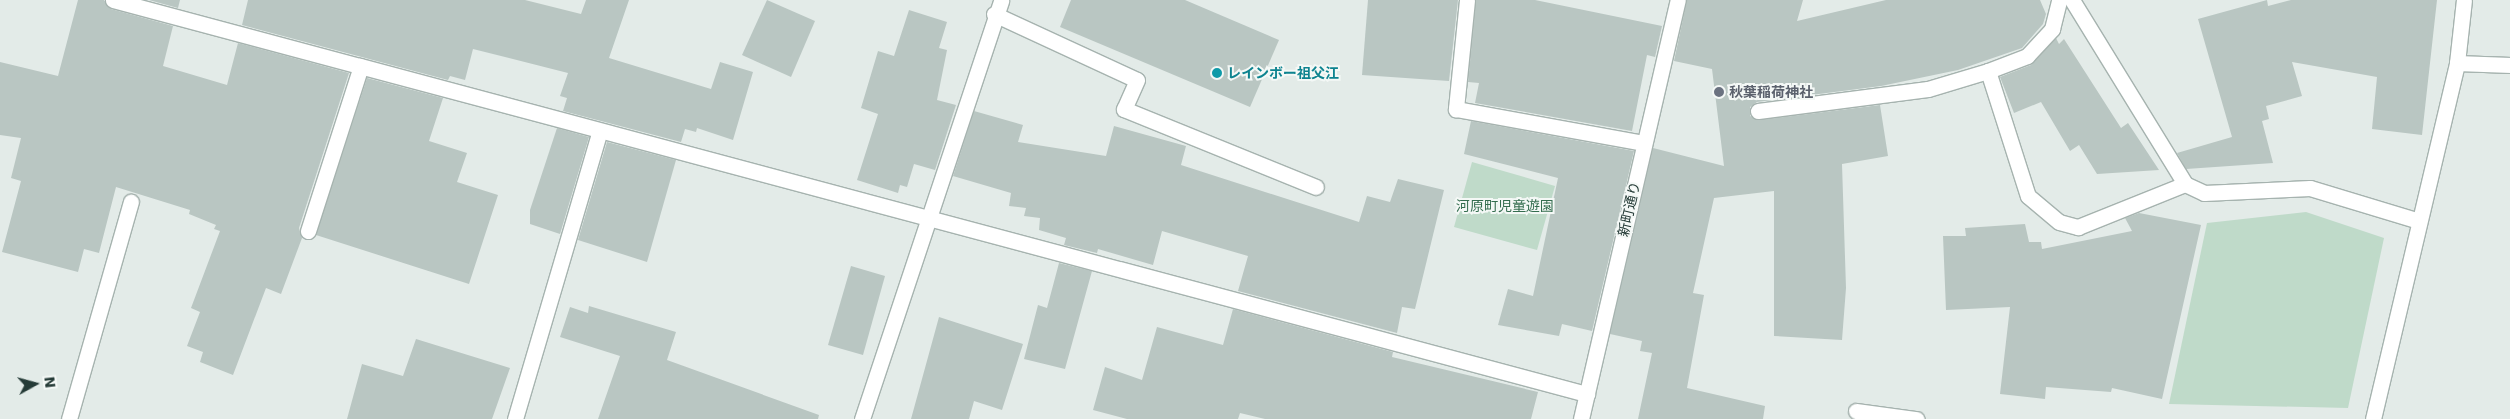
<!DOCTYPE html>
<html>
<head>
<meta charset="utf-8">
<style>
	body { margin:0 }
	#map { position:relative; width:2510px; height:419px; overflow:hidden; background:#e3ebe8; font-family:"DejaVu Sans","Noto Sans JP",sans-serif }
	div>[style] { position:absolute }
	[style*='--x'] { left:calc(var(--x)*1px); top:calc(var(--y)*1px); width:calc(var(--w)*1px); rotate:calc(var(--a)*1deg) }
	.green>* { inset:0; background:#bfdac9 }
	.building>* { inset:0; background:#b9c6c2 }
	.roads { filter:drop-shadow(1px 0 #a6b3af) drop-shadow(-1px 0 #a6b3af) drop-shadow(0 1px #a6b3af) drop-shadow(0 -1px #a6b3af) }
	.service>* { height:15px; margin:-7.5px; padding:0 7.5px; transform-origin:7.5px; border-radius:7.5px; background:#fff }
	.minor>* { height:15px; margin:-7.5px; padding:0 7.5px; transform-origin:7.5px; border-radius:7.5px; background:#fff }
	.dots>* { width:14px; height:14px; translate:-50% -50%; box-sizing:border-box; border:2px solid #f4f8f6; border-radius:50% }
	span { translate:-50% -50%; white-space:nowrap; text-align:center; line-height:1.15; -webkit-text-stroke:4px #f4f8f6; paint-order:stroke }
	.culture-label { font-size:14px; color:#0d838f; font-weight:700 }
	.left { translate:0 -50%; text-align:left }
	.worship-label { font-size:14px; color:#5b616d; font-weight:700 }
	.park-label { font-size:14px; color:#346d4f }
	.street-label { font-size:14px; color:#253b37 }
	.north { position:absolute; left:10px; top:359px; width:50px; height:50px; -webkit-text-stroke:4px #f4f8f6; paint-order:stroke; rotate:83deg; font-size:14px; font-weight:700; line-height:20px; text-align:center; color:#253b37 }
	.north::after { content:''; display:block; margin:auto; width:18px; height:22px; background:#253b37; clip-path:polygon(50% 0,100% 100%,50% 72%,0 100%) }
</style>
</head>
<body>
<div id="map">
	<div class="green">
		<i style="clip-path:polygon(1472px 162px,1555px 186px,1537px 250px,1454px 227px)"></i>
		<i style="clip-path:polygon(2306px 212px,2384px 238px,2348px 408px,2169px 404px,2207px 223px)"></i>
	</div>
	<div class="building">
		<i style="clip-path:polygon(78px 0,104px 0,111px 9px,173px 26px,163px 66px,227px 85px,238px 43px,349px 73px,299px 228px,302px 238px,281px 294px,266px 288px,233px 375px,200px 362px,203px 352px,187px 346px,200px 312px,191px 308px,220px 231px,214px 229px,216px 225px,189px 214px,190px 210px,116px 187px,99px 253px,84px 249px,78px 272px,2px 252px,21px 181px,11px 178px,21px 138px,0 135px,0 62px,58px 76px)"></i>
		<i style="clip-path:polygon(149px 0,180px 0,178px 8px)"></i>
		<i style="clip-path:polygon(248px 0,525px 0,581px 14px,586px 0,629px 0,609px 58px,711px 89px,720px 62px,753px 72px,733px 140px,697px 128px,696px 132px,685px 129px,681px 142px,563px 111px,567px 98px,560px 96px,568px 73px,473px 49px,465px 80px,450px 76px,448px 80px,242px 25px)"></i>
		<i style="clip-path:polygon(767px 0,815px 21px,791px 77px,742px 55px)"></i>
		<i style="clip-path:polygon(1071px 0,1185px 0,1279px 40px,1250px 107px,1060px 27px)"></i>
		<i style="clip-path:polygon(1368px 0,1458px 0,1449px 81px,1362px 75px)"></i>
		<i style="clip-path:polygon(1476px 0,1535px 0,1662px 26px,1655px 57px,1647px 55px,1632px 131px,1475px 103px,1479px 83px,1468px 82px)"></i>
		<i style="clip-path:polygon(1687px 0,1803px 0,1797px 21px,1886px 0,2040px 0,2046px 14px,2043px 24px,2022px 48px,1958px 70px,1881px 86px,1757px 102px,1750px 107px,1750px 116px,1759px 120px,1880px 105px,1888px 156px,1842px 164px,1846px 288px,1842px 340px,1774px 336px,1774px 191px,1714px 198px,1693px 293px,1704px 295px,1687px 388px,1765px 406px,1763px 419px,1638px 419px,1652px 353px,1640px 351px,1642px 341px,1610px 334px,1653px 148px,1724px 166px,1712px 69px,1674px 61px)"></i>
		<i style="clip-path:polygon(2267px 0,2268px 6px,2291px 0,2437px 0,2422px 135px,2372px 129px,2377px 77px,2292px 62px,2302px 96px,2266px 106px,2269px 119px,2262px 121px,2273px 163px,2186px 169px,2177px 153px,2232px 137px,2198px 19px)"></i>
		<i style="clip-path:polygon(909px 10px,947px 22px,939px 48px,947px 50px,937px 100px,956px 105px,935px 170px,914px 164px,907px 187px,900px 185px,898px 193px,857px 180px,878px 114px,861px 108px,878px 51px,894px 56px)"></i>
		<i style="clip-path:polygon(2056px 38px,2059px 44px,2064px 39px,2121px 128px,2128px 123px,2159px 170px,2097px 174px,2079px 145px,2070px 151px,2041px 102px,2014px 113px,2000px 77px,2031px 65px)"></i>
		<i style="clip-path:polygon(367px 78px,443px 98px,429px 141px,467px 153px,457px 182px,498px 195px,469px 284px,316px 235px)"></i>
		<i style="clip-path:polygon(974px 111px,1023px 125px,1018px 142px,1106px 156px,1114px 126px,1186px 146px,1181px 165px,1359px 222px,1367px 196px,1390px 202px,1398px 179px,1444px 190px,1415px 309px,1402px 307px,1397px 333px,1238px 291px,1248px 256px,1162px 231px,1153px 265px,1098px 249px,1097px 253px,1064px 245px,1066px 238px,1039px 230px,1040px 218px,1024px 216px,1026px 208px,1009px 206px,1011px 193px,953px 176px)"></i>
		<i style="clip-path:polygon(1471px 121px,1634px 151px,1592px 331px,1562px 324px,1559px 336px,1498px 325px,1508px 289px,1533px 296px,1558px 178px,1464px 154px)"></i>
		<i style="clip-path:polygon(557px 128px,589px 137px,560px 234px,530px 224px,530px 210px)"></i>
		<i style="clip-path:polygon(607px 142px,676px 160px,647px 262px,578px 240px)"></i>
		<i style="clip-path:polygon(2139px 213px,2201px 225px,2162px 399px,2112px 388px,2111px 392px,2046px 387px,2045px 399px,2000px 394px,2010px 307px,1946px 310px,1943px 236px,1966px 236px,1965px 228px,2025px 224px,2029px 242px,2041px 242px,2042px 249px,2132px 231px,2125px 218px)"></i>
		<i style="clip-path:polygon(1059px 263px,1092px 271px,1065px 369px,1024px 359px,1038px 305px,1047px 308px)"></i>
		<i style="clip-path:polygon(851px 266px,885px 276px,863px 355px,828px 345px)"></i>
		<i style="clip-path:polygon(589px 306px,676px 332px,667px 360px,819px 415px,818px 419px,598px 419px,620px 356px,560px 337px,570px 307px,588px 313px)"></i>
		<i style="clip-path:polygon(1233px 309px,1393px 352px,1392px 357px,1538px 392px,1531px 419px,1265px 419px,1240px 413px,1238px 419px,1127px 419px,1093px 410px,1105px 367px,1142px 380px,1157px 327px,1223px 345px)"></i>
		<i style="clip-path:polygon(939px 317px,1023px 344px,1002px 410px,974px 401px,969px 419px,911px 419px)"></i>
		<i style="clip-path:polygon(416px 339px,510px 368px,492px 419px,347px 419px,362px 364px,403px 376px)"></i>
	</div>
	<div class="roads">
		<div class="service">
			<i style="--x:994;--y:14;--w:157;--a:24.8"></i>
			<i style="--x:1137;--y:80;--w:32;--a:114"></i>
			<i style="--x:1124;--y:109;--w:207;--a:22.1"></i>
			<i style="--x:2457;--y:63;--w:53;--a:2.2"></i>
			<i style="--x:308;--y:231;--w:173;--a:-72.2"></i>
		</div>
		<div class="minor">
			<i style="--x:113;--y:0;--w:1526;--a:14.97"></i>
			<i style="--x:1467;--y:0;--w:110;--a:95.8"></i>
			<i style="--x:1456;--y:109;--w:191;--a:10.3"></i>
			<i style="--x:2072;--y:0;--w:216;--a:58.4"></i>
			<i style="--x:2185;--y:184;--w:21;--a:25"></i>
			<i style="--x:2204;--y:193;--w:106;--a:-2.7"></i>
			<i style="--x:2310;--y:188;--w:114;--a:16.8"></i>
			<i style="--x:1988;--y:71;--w:131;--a:72.3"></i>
			<i style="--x:2028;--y:196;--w:40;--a:40"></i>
			<i style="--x:2059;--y:222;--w:20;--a:15"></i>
			<i style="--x:2078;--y:227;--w:115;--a:-21.9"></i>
			<i style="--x:1758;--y:111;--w:171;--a:-7.4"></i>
			<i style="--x:1928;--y:89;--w:63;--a:-16.7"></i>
			<i style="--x:1988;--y:71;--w:42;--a:-21"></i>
			<i style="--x:2027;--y:56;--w:37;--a:-47"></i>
			<i style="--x:2052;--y:29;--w:30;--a:-76"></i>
			<i style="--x:1856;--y:411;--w:61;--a:7.6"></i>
			<i style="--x:69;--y:419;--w:226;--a:-74.1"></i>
			<i style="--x:515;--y:419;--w:300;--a:-73.6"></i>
			<i style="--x:862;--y:419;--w:441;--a:-71.6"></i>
			<i style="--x:1581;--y:419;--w:430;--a:-77"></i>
			<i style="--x:2373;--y:419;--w:366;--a:-76.7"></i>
			<i style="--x:2457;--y:63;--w:63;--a:-83.7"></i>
		</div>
	</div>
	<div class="dots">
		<i style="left:1217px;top:73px;background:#0f9aa8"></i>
		<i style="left:1719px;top:92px;background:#6b7280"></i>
	</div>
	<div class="culture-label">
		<span class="left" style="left:1227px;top:73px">レインボー祖父江</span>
	</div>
	<div class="worship-label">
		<span class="left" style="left:1729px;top:92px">秋葉稲荷神社</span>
	</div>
	<div class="park-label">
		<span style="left:1505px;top:206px">河原町児童遊園</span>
	</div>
	<div class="street-label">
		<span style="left:1629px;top:209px;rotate:-77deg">新町通り</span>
	</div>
	<div class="north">N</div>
</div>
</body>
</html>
